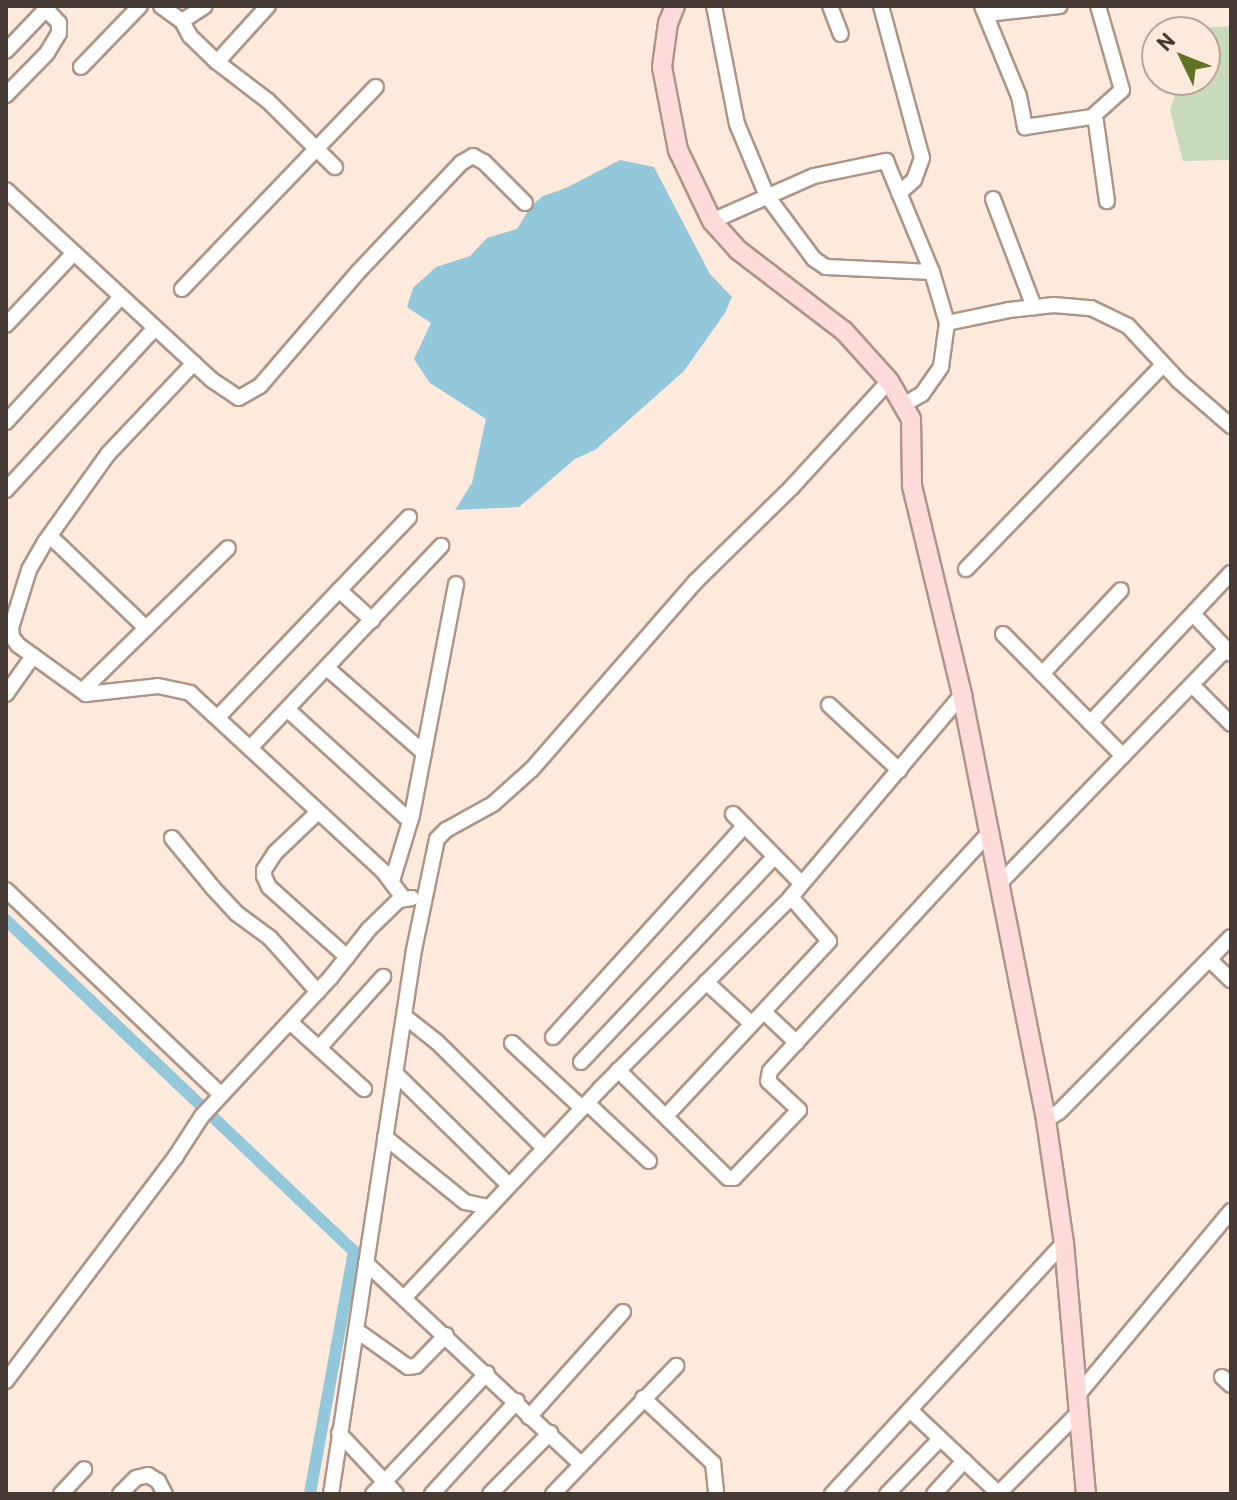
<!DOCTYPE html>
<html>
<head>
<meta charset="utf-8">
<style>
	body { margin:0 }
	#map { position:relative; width:1237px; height:1500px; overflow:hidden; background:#feeadd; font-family:Barlow,sans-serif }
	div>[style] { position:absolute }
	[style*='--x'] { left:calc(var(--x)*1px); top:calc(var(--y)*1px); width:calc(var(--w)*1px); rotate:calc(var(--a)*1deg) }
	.green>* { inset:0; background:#c9d9bc }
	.water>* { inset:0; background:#93c8db }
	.canal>* { height:12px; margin:-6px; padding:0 6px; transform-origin:6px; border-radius:6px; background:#93c8db }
	.roads { filter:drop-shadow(2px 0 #ad9687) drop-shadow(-2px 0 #ad9687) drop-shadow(0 2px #ad9687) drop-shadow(0 -2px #ad9687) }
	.street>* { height:14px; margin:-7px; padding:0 7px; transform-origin:7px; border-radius:7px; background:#fff }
	.secondary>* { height:18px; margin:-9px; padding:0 9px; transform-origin:9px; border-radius:9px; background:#fedbdb }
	span { translate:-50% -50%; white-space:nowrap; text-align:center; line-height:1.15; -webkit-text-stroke:8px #feeadd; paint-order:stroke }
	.frame { position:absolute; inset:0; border:8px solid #453b34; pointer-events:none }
	.north { position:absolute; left:1141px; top:16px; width:80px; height:80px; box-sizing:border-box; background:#feeadd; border:2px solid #b4a499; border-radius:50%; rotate:313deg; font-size:22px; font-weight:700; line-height:32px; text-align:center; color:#453b34 }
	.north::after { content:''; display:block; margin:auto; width:28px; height:36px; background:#617322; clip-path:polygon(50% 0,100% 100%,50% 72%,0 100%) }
</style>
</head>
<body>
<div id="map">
	<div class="green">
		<i style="clip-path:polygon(1231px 26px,1231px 160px,1183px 161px,1170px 110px,1180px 80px,1205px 80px,1205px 32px,1195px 32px,1197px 28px)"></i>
	</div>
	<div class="water">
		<i style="clip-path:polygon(620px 160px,654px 167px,710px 274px,732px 297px,725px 313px,684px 371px,595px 450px,575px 459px,519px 507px,455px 510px,472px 483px,486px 419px,430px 383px,414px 359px,431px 323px,407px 307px,413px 288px,436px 267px,470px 256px,487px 238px,517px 229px,531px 206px,543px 196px,566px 188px)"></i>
	</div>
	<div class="canal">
		<i style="--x:6;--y:920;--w:480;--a:43.6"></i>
		<i style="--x:354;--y:1251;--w:247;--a:100.3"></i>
	</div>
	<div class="roads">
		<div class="street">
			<i style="--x:161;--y:6;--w:26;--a:36"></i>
			<i style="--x:182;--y:21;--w:27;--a:-33"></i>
			<i style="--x:714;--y:6;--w:120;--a:79"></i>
			<i style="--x:737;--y:124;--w:78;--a:67.4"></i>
			<i style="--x:767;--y:196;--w:79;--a:53.3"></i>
			<i style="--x:814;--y:259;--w:14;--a:34"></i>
			<i style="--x:826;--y:267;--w:106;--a:2.7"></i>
			<i style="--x:830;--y:6;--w:30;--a:69"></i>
			<i style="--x:881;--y:6;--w:157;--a:74.9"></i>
			<i style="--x:922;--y:158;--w:23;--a:110"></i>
			<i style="--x:914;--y:180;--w:20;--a:139"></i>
			<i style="--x:982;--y:6;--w:97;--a:67.7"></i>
			<i style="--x:1019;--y:96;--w:32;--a:79"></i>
			<i style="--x:1025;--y:127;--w:68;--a:-8.5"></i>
			<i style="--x:1092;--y:117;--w:6;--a:51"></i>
			<i style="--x:1096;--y:122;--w:80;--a:82.1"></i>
			<i style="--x:986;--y:14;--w:74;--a:-6.2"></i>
			<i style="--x:182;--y:21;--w:17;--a:62"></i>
			<i style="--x:190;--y:36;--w:37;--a:44"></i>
			<i style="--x:217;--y:62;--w:64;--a:37.4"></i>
			<i style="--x:268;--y:101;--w:94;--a:44.6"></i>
			<i style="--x:6;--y:51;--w:62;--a:-46.3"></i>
			<i style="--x:217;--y:62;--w:76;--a:-47.7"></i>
			<i style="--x:81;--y:67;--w:85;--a:-46"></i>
			<i style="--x:6;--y:95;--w:59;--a:-45.7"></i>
			<i style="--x:47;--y:53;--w:23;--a:-59"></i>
			<i style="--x:59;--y:33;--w:10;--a:-90"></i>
			<i style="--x:59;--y:23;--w:19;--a:-133"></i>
			<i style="--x:1092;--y:117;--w:40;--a:-42"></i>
			<i style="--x:1122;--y:90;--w:87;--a:-105.9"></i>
			<i style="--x:6;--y:190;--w:280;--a:42.7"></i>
			<i style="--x:212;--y:380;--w:32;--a:34"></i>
			<i style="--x:239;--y:398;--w:24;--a:-30"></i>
			<i style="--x:260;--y:386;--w:150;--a:-49.3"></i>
			<i style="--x:358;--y:272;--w:150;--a:-46.6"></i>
			<i style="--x:461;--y:163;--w:14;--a:-30"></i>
			<i style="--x:473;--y:156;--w:13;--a:29"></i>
			<i style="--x:484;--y:162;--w:58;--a:45"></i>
			<i style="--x:993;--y:199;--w:116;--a:69.2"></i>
			<i style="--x:712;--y:221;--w:111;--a:-23.8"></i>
			<i style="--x:814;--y:176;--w:74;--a:-11.8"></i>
			<i style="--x:886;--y:161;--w:120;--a:67.5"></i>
			<i style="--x:932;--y:272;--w:53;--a:73.6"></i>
			<i style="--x:947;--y:323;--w:44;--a:97.8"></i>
			<i style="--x:941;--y:367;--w:33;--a:125"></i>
			<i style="--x:922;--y:394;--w:20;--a:150"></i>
			<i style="--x:182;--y:289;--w:280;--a:-46.2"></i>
			<i style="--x:947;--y:323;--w:63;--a:-11.8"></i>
			<i style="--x:1009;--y:310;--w:45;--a:-6.3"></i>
			<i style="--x:1054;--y:305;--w:37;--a:5"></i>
			<i style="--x:1091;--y:308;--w:41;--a:25.9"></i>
			<i style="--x:1128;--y:326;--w:75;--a:47.2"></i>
			<i style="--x:1179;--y:381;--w:69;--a:40.9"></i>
			<i style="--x:6;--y:325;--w:98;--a:-46.7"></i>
			<i style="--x:194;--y:363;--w:125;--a:133.4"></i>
			<i style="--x:108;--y:454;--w:108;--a:125.6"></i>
			<i style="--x:45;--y:542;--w:32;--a:120"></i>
			<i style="--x:29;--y:570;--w:61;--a:107.2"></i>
			<i style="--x:11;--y:628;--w:9;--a:84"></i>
			<i style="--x:12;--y:637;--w:10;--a:53"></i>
			<i style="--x:18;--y:645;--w:84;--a:35.8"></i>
			<i style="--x:86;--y:694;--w:72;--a:-6.3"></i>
			<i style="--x:158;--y:686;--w:33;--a:12"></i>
			<i style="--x:190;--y:693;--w:263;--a:42.7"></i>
			<i style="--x:383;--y:871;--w:35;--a:53"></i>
			<i style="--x:6;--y:422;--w:170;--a:-47.4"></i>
			<i style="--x:6;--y:490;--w:220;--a:-47.4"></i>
			<i style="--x:50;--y:536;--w:133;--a:43.8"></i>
			<i style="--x:966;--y:569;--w:284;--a:-46"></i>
			<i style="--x:339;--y:590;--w:45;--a:42.3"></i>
			<i style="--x:1193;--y:614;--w:55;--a:46.5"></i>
			<i style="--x:1003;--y:634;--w:171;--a:45.5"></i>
			<i style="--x:327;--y:668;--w:129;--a:41.2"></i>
			<i style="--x:1042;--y:674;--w:115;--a:-46.8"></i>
			<i style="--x:1192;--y:685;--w:55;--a:45"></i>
			<i style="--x:82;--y:691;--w:204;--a:-44.4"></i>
			<i style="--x:6;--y:694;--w:47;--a:-54.6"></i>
			<i style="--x:829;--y:705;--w:96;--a:42.9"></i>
			<i style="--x:287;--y:709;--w:166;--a:42.3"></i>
			<i style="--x:219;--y:716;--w:275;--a:-46.3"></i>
			<i style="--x:1090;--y:723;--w:206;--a:-46.8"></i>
			<i style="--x:251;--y:747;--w:277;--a:-46.6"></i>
			<i style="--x:318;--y:812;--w:59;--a:136.4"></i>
			<i style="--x:275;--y:853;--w:20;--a:123"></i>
			<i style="--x:264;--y:870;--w:6;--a:90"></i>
			<i style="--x:264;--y:876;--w:12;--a:66"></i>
			<i style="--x:269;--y:887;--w:105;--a:41.9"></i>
			<i style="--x:733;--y:814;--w:95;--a:45.4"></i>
			<i style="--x:172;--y:838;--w:65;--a:50.6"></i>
			<i style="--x:213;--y:888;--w:34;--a:47"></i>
			<i style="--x:236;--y:913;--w:42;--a:36.3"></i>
			<i style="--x:270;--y:938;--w:72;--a:48.4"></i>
			<i style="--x:392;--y:881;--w:69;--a:-73.1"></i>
			<i style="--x:412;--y:815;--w:235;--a:-79.2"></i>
			<i style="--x:999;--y:884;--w:327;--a:-46"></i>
			<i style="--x:6;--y:890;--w:297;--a:43.6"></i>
			<i style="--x:1210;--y:960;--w:29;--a:44"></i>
			<i style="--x:706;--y:982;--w:62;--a:42.4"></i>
			<i style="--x:764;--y:1012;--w:45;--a:43.2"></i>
			<i style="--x:404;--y:1016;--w:42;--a:38.2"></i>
			<i style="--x:437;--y:1042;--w:151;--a:44.7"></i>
			<i style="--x:290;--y:1022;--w:100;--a:42.2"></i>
			<i style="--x:553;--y:1037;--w:285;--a:-47.8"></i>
			<i style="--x:512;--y:1043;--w:96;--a:42.9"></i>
			<i style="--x:319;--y:1048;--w:96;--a:-48"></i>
			<i style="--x:581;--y:1062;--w:280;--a:-46.7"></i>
			<i style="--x:618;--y:1070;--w:154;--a:44.5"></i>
			<i style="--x:728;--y:1178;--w:6;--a:0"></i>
			<i style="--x:734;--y:1178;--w:94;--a:-46.3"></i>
			<i style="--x:799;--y:1110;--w:42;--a:-136.9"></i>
			<i style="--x:768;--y:1081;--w:10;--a:-79"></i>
			<i style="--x:770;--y:1071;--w:321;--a:-47.4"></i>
			<i style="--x:395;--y:1073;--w:160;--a:44.5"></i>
			<i style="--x:587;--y:1103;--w:85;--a:43.1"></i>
			<i style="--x:666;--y:1116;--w:239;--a:-47"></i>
			<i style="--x:829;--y:941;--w:58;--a:-130.8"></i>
			<i style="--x:1046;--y:1120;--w:15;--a:-32"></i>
			<i style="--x:1059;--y:1112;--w:245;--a:-45.5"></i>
			<i style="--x:385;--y:1137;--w:103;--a:39.1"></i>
			<i style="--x:465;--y:1202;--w:24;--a:12"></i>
			<i style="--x:366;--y:1263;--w:294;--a:43.1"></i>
			<i style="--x:404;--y:1298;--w:287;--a:-46.8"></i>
			<i style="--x:600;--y:1089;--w:271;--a:-45.1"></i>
			<i style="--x:791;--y:897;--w:265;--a:-49.8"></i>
			<i style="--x:356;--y:1330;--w:64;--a:35.4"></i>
			<i style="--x:408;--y:1367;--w:8;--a:-7"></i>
			<i style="--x:416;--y:1366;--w:43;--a:-45.9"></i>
			<i style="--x:1222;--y:1377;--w:12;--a:42"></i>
			<i style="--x:6;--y:1381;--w:282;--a:-52.9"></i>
			<i style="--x:176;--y:1156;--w:48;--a:-57"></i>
			<i style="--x:202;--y:1116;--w:190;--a:-47.1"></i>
			<i style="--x:331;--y:977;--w:61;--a:-51.6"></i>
			<i style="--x:369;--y:929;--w:42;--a:-44"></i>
			<i style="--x:399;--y:900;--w:13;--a:-9"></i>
			<i style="--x:1076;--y:1397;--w:242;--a:-50.2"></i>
			<i style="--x:643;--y:1398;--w:96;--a:42.9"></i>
			<i style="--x:713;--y:1463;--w:31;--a:84"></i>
			<i style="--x:910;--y:1410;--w:121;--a:43.3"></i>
			<i style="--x:529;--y:1417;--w:141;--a:-48.2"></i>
			<i style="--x:339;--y:1433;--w:83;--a:46.9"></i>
			<i style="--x:61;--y:1494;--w:34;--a:-47"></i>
			<i style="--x:120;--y:1494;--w:23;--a:-45"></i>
			<i style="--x:136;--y:1478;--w:12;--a:-14"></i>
			<i style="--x:148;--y:1475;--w:12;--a:31"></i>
			<i style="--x:158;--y:1481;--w:15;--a:62"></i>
			<i style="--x:331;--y:1494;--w:550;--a:-81.33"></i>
			<i style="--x:414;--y:950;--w:113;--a:-78.3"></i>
			<i style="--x:437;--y:839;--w:13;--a:-45"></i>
			<i style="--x:446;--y:830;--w:54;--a:-29"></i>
			<i style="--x:493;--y:804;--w:52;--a:-41.9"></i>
			<i style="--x:532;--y:769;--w:248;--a:-48.9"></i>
			<i style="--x:695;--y:582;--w:136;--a:-44.4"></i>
			<i style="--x:792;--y:487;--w:144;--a:-47.5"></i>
			<i style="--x:373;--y:1494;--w:166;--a:-46.7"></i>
			<i style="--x:432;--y:1494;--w:126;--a:-47.6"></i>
			<i style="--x:490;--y:1494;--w:86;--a:-45.5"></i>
			<i style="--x:553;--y:1494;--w:178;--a:-46.1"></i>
			<i style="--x:832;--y:1494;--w:342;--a:-47.3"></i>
			<i style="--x:887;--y:1494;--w:76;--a:-46.1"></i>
			<i style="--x:934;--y:1494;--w:45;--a:-47.7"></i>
			<i style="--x:998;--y:1494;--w:117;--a:-45.3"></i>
		</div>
		<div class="secondary">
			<i style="--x:675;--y:6;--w:18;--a:112"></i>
			<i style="--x:668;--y:23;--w:44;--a:97.8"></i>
			<i style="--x:662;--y:67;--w:85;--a:79.1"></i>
			<i style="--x:678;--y:150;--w:79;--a:64.4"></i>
			<i style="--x:712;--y:221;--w:39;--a:48"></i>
			<i style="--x:738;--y:250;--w:133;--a:37.4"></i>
			<i style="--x:844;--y:331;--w:67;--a:48"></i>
			<i style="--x:889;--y:381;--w:44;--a:59.9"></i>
			<i style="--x:911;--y:419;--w:67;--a:89.1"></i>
			<i style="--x:912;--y:486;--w:215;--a:76.5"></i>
			<i style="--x:962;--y:695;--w:433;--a:78.8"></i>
			<i style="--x:1046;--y:1120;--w:124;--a:81.7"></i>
			<i style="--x:1064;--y:1243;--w:252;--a:85"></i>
		</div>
	</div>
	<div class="frame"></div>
	<div class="north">N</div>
</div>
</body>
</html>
